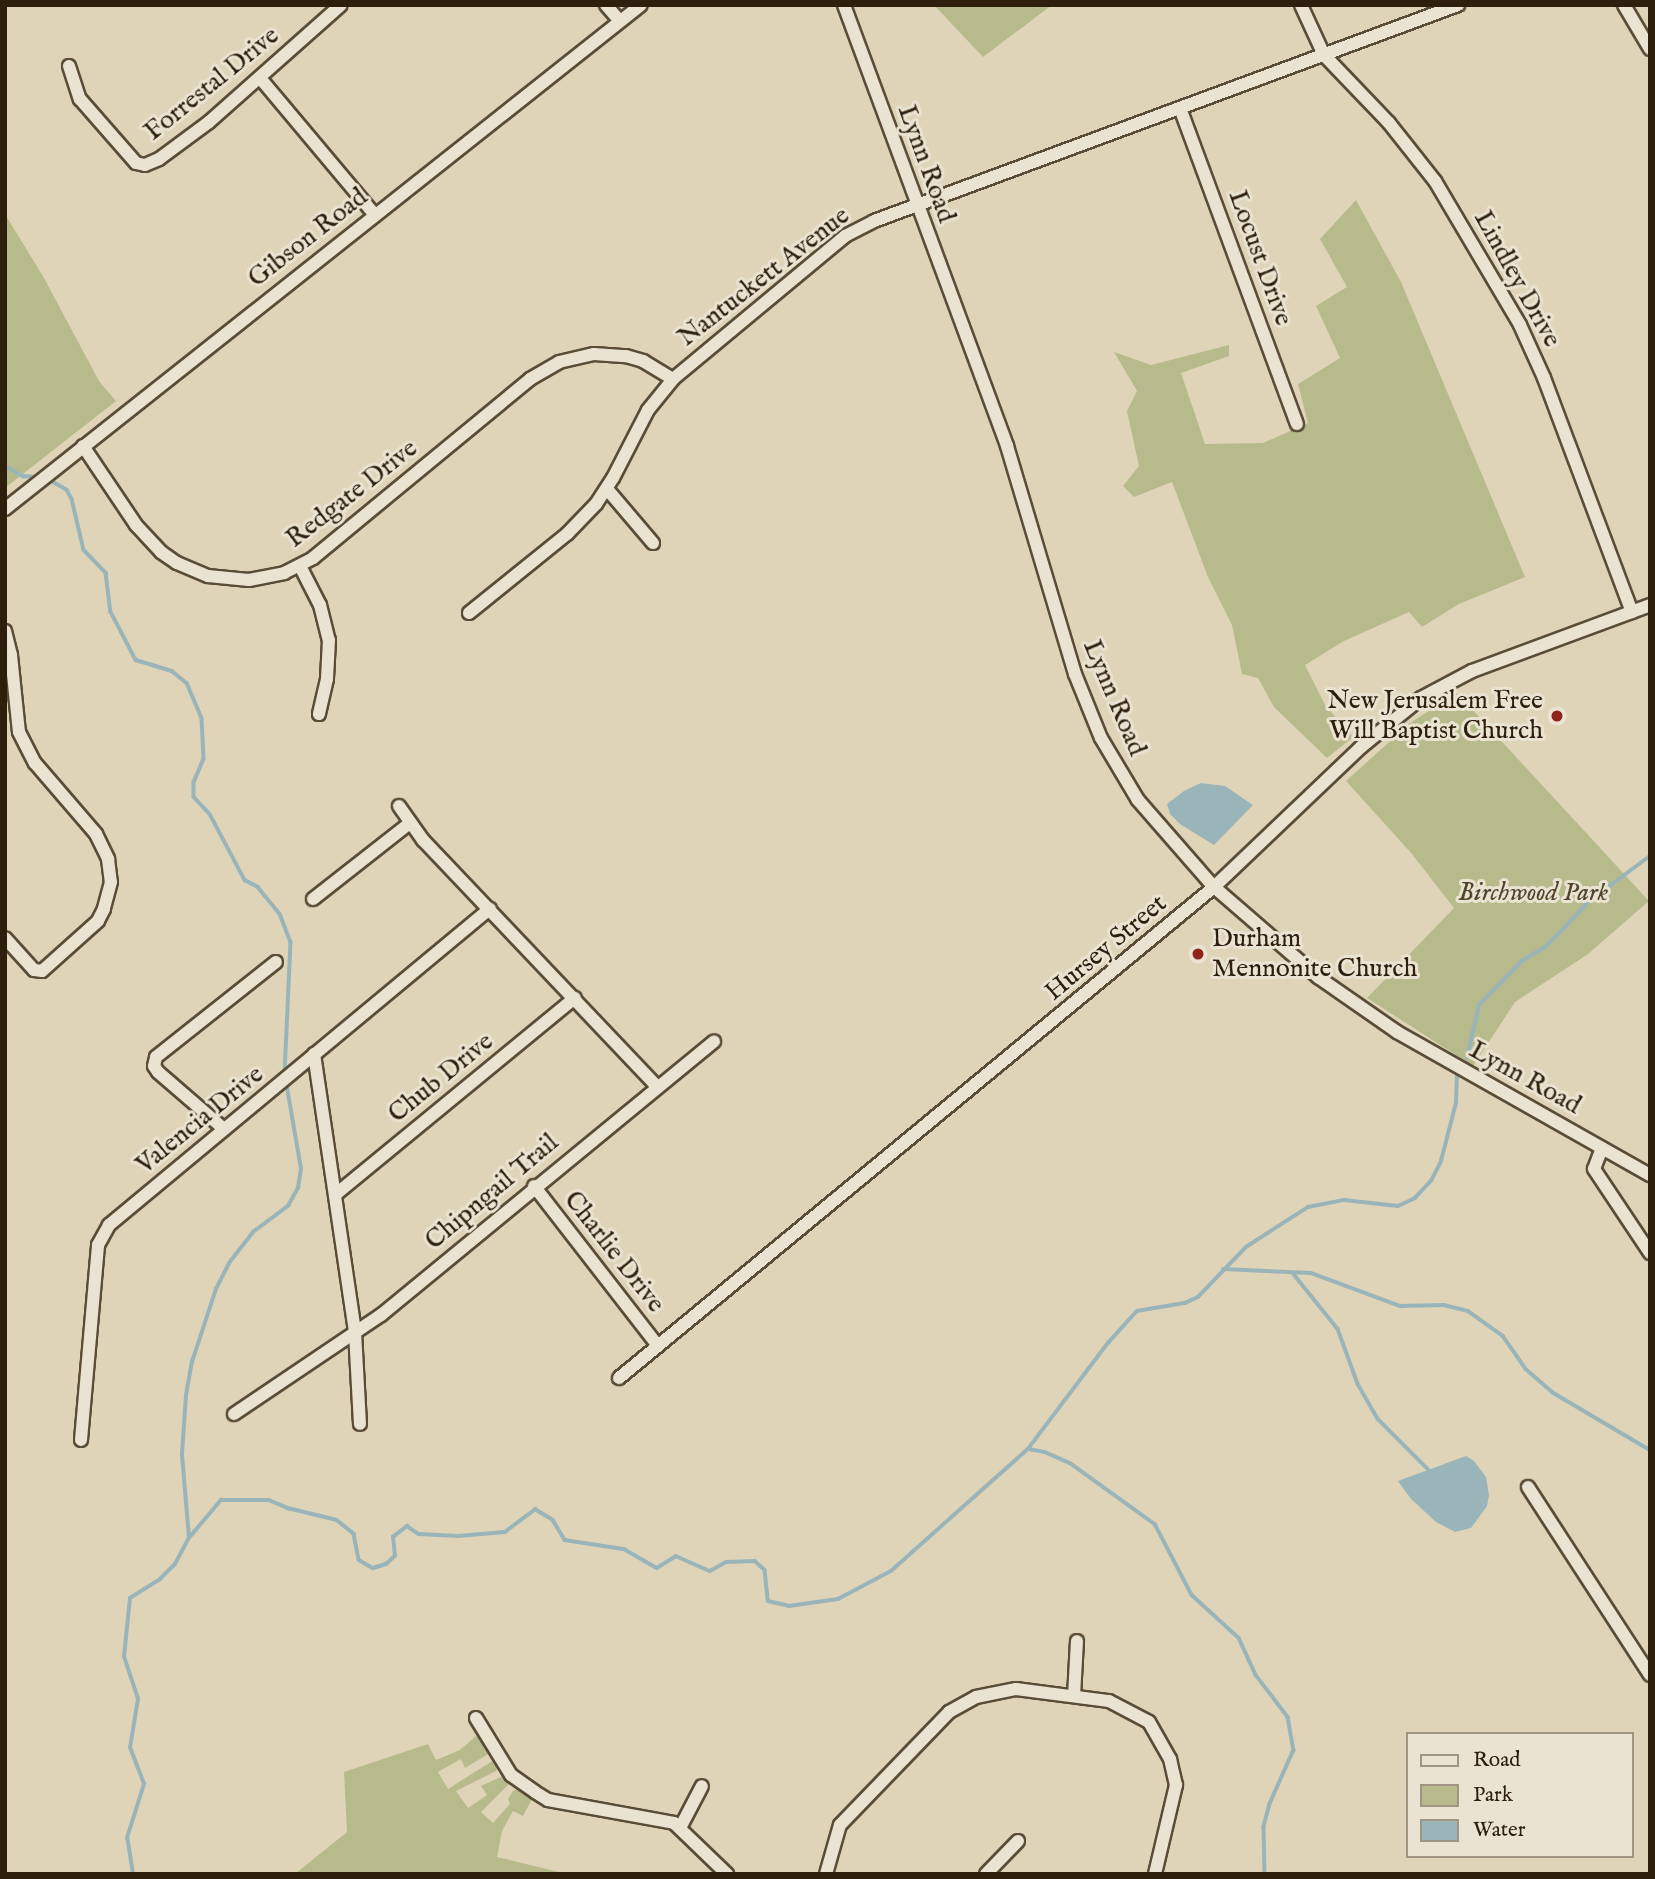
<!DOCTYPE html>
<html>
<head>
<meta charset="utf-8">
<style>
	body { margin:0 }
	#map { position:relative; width:1655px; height:1879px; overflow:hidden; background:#dfd4b8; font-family:"IM FELL English",serif }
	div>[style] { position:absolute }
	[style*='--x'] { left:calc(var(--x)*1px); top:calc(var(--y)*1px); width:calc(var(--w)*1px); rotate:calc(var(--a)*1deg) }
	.green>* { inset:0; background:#b7bb8b }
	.water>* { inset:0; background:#99b5ba }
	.stream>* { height:3.5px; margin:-1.75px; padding:0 1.75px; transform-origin:1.75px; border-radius:1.75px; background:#99b5ba }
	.roads { filter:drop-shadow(2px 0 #5a4c37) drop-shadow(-2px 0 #5a4c37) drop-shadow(0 2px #5a4c37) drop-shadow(0 -2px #5a4c37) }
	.minor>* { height:12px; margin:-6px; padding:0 6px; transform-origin:6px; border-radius:6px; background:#eae3d1 }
	.dots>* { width:19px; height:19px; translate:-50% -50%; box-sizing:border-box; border:4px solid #eae3d1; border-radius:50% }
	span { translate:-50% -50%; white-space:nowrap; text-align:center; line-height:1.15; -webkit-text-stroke:6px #eae3d1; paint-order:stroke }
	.street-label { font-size:26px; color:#2e1f0c }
	.poi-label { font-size:26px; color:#2e1f0c }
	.right { translate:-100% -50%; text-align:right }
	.left { translate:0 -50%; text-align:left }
	.park-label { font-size:26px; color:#50462c; font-style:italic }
	.frame { position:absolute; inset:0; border:7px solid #2e1f0c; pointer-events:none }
	.legend { position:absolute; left:1406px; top:1732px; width:228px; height:126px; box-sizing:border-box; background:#eae3d1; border:2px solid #9f9582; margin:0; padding:9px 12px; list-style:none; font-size:21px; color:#2e1f0c }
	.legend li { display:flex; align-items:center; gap:14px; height:35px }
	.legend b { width:35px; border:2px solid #9f9582 }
</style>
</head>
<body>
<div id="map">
	<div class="green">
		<i style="clip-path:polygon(934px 5px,1052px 5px,983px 57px)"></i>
		<i style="clip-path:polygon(1356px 200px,1401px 282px,1525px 577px,1459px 604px,1422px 627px,1409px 612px,1344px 641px,1305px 665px,1325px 705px,1353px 737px,1327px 758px,1274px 707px,1258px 678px,1242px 674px,1232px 625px,1208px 577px,1172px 482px,1134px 497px,1123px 486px,1139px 466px,1127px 411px,1137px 391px,1114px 352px,1151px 365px,1229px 345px,1229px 356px,1181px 373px,1205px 444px,1263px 443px,1308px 423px,1298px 384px,1340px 358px,1316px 306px,1347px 287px,1320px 239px)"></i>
		<i style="clip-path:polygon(5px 214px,44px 278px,99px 381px,116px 401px,5px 488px)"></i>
		<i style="clip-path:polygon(1457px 693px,1649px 901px,1588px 954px,1515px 1002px,1473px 1066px,1367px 998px,1454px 908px,1412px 854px,1346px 781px,1410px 723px)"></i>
		<i style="clip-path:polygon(476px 1736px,481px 1738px,490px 1753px,465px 1768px,461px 1759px,438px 1772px,448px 1789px,494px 1760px,498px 1766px,496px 1771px,456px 1791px,468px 1808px,487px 1795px,481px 1786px,505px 1775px,511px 1782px,481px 1812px,493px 1823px,510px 1804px,508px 1799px,513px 1791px,518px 1789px,532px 1799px,523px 1816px,513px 1811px,502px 1831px,497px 1857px,568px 1874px,295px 1874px,347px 1832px,344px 1772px,428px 1744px,436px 1760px,460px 1750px)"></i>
	</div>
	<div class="water">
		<i style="clip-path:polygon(1201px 783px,1225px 786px,1253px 805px,1214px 845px,1180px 824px,1170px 814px,1167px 804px,1184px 791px)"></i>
		<i style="clip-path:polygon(1466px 1456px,1474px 1461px,1486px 1477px,1489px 1495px,1487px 1506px,1471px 1528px,1455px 1532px,1436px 1522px,1411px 1499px,1398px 1481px)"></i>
	</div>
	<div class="stream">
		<i style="--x:5;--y:466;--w:21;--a:29"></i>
		<i style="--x:23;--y:476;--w:16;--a:4"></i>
		<i style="--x:50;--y:480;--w:20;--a:30"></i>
		<i style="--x:67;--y:490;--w:10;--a:61"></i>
		<i style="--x:72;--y:499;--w:52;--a:76.8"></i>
		<i style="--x:84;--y:550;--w:32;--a:46"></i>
		<i style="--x:106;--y:573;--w:39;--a:83"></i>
		<i style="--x:111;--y:612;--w:54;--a:62.5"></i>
		<i style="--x:136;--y:660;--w:38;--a:17"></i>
		<i style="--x:172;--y:671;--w:19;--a:39"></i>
		<i style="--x:187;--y:683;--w:38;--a:67"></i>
		<i style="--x:202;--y:718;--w:41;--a:87.2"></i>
		<i style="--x:204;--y:759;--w:25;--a:113"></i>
		<i style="--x:194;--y:782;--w:15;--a:90"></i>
		<i style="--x:194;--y:797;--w:23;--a:47"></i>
		<i style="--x:210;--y:814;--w:75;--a:62.1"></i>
		<i style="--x:245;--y:880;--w:15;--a:28"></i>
		<i style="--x:258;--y:887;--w:35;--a:51"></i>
		<i style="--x:280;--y:914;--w:30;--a:69"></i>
		<i style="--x:291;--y:942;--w:132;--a:92.6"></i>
		<i style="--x:1467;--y:1058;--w:54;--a:-77.2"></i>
		<i style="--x:1479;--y:1005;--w:62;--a:-45.7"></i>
		<i style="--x:1522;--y:961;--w:26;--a:-31"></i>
		<i style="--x:1544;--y:948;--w:30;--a:-45"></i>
		<i style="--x:1565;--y:927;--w:34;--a:-47"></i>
		<i style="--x:1588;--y:902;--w:77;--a:-36.6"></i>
		<i style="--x:1223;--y:1269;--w:88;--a:2.6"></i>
		<i style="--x:1311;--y:1273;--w:95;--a:20.3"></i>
		<i style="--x:1400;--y:1306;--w:44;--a:-1.3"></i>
		<i style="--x:1444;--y:1305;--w:25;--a:14"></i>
		<i style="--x:1468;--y:1311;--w:43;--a:35.5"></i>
		<i style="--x:1503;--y:1336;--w:40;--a:55.1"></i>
		<i style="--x:1526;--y:1369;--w:35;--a:41"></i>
		<i style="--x:1552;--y:1392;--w:114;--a:30.6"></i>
		<i style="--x:1293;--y:1273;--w:72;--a:51.2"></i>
		<i style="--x:1338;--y:1329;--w:59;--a:70"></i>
		<i style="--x:1358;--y:1384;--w:40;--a:60.3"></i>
		<i style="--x:1378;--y:1419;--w:75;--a:45"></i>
		<i style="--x:1029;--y:1449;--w:16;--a:11"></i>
		<i style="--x:1045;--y:1452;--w:27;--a:24"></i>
		<i style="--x:1070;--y:1463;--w:105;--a:35.7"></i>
		<i style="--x:1155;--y:1524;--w:80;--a:62.5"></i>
		<i style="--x:1192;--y:1595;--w:64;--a:42.5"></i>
		<i style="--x:1239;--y:1638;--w:41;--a:65.3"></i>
		<i style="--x:1256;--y:1675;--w:53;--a:52.7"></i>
		<i style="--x:1288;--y:1717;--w:34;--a:80"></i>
		<i style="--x:1294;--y:1750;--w:59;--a:114"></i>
		<i style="--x:1270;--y:1804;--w:24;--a:105"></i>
		<i style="--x:1264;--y:1827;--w:47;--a:88.8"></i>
		<i style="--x:189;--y:1538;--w:50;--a:-49.9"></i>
		<i style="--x:221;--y:1500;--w:48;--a:0"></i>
		<i style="--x:269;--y:1500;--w:21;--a:23"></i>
		<i style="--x:288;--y:1508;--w:50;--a:13.8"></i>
		<i style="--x:337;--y:1520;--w:22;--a:39"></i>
		<i style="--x:354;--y:1534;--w:26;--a:79"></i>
		<i style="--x:359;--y:1560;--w:16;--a:30"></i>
		<i style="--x:373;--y:1568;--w:14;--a:-17"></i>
		<i style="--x:386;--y:1564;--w:12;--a:-42"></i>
		<i style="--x:395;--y:1556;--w:19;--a:-96"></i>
		<i style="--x:393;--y:1537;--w:18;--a:-38"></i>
		<i style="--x:407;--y:1526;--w:14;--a:34"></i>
		<i style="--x:419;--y:1534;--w:39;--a:3"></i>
		<i style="--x:458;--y:1536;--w:47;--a:-4.9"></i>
		<i style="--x:505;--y:1532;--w:38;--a:-37"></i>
		<i style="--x:535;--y:1509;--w:21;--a:31"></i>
		<i style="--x:553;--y:1520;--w:23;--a:59"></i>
		<i style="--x:565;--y:1540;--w:60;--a:8.7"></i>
		<i style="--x:624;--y:1549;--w:38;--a:30"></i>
		<i style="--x:657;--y:1568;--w:22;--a:-32"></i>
		<i style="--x:676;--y:1556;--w:37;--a:24"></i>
		<i style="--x:710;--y:1571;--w:18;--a:-29"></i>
		<i style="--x:726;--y:1562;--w:29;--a:-2"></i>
		<i style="--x:755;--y:1561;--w:13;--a:42"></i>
		<i style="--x:765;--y:1570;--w:31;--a:84"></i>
		<i style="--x:768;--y:1601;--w:22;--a:13"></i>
		<i style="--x:789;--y:1606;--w:49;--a:-8.1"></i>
		<i style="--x:838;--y:1599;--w:60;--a:-27.8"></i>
		<i style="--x:891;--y:1571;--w:183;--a:-41.7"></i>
		<i style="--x:1028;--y:1449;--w:133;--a:-53"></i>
		<i style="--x:1108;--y:1343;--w:43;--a:-47.8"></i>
		<i style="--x:1137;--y:1311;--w:49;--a:-9.5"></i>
		<i style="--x:1185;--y:1303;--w:14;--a:-25"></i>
		<i style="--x:1198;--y:1297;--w:69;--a:-46.2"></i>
		<i style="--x:1246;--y:1247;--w:74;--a:-32.8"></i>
		<i style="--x:1308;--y:1207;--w:37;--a:-11"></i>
		<i style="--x:1344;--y:1200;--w:54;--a:6.3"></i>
		<i style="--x:1398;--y:1206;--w:19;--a:-25"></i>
		<i style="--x:1415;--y:1198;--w:23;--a:-47"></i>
		<i style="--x:1431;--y:1181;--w:22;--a:-63"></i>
		<i style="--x:1441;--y:1161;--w:60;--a:-75.5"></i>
		<i style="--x:1456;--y:1103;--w:26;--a:-88"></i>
		<i style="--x:133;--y:1874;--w:36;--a:-99"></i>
		<i style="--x:127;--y:1838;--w:57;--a:-72.5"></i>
		<i style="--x:144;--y:1784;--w:39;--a:-111"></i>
		<i style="--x:130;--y:1748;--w:50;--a:-80.7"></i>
		<i style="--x:138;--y:1699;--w:44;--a:-108.4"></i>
		<i style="--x:124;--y:1657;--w:59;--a:-84.2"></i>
		<i style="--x:130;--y:1598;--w:36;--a:-32"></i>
		<i style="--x:160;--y:1579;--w:21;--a:-45"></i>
		<i style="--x:175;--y:1564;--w:30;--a:-62"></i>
		<i style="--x:189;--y:1538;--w:84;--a:-94.8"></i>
		<i style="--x:182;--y:1454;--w:59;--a:-86.1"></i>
		<i style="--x:186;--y:1395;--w:34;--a:-80"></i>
		<i style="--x:192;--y:1362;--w:77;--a:-71.8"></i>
		<i style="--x:216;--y:1289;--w:29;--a:-63"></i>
		<i style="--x:229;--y:1263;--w:39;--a:-52"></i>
		<i style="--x:253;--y:1232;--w:44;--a:-36.6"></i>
		<i style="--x:288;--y:1206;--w:21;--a:-61"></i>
		<i style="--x:298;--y:1188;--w:19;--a:-81"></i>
		<i style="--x:301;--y:1169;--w:88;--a:-99.8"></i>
	</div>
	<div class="roads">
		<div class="minor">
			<i style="--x:606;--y:5;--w:21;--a:49"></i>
			<i style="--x:844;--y:5;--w:470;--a:69.7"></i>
			<i style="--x:1007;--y:446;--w:238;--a:73.4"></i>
			<i style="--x:1075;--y:674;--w:69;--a:67.9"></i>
			<i style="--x:1101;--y:738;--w:72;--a:59.2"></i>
			<i style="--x:1138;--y:800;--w:116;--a:48.9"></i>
			<i style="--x:1214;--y:887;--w:138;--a:40.9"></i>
			<i style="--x:1318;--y:977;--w:96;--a:34.8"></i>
			<i style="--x:1397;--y:1032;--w:291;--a:29.5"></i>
			<i style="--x:1301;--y:5;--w:55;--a:65.3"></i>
			<i style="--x:1324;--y:55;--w:94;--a:46.3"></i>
			<i style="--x:1389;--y:123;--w:74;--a:51.6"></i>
			<i style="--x:1435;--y:181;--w:167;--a:59.4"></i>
			<i style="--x:1520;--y:325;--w:58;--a:65.6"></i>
			<i style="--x:1544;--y:378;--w:250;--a:69.4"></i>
			<i style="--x:1624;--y:5;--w:51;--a:59.4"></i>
			<i style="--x:69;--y:66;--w:35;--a:72"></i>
			<i style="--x:80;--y:99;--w:85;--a:48.8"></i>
			<i style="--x:136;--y:163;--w:9;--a:13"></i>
			<i style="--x:145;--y:165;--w:15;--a:-23"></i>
			<i style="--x:159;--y:159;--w:62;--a:-36.5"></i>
			<i style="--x:209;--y:122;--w:176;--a:-41.6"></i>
			<i style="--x:260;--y:78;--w:177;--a:50"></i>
			<i style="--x:1180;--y:108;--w:337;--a:69.7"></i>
			<i style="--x:83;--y:446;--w:95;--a:56.1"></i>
			<i style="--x:136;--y:525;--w:37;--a:47"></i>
			<i style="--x:161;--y:552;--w:19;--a:35"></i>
			<i style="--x:177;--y:563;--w:34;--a:23"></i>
			<i style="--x:208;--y:576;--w:41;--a:5.6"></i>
			<i style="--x:249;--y:580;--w:36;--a:-11"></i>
			<i style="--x:284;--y:573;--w:33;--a:-27"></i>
			<i style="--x:313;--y:558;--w:281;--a:-39.5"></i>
			<i style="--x:530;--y:379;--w:34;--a:-30"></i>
			<i style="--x:559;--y:362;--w:36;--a:-13"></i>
			<i style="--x:594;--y:354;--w:32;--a:4"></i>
			<i style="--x:626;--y:356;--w:18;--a:16"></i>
			<i style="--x:643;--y:361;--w:35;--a:31"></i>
			<i style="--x:607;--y:489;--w:71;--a:49.6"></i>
			<i style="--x:5;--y:509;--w:811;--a:-38.4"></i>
			<i style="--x:300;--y:566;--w:44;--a:62.9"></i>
			<i style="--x:320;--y:605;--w:36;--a:76"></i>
			<i style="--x:329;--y:640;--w:39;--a:93"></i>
			<i style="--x:327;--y:679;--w:36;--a:103"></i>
			<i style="--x:469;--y:613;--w:126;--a:-38.9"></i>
			<i style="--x:567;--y:534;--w:42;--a:-46"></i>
			<i style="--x:596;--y:504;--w:31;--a:-57"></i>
			<i style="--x:613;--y:478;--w:76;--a:-62.8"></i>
			<i style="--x:648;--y:410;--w:40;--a:-51"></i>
			<i style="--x:673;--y:379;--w:224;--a:-39.7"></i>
			<i style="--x:845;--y:236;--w:33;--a:-27"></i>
			<i style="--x:874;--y:221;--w:623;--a:-20.3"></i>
			<i style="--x:5;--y:631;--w:25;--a:76"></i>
			<i style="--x:11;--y:655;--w:77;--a:84.1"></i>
			<i style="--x:19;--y:732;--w:35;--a:63"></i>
			<i style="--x:35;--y:763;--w:94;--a:49.3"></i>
			<i style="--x:96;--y:834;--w:28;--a:64"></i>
			<i style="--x:108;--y:859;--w:23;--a:83"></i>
			<i style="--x:111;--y:882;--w:28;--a:105"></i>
			<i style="--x:104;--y:909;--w:13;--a:117"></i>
			<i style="--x:98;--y:921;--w:75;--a:138.2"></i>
			<i style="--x:42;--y:971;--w:8;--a:-173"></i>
			<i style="--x:34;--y:970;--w:43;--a:-132.2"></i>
			<i style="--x:399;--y:806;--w:42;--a:54.8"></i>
			<i style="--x:423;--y:840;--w:340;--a:46.5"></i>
			<i style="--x:313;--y:899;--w:123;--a:-38.1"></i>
			<i style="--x:314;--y:1054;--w:281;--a:81.6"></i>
			<i style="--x:355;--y:1332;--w:92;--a:86.9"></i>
			<i style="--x:224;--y:1129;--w:87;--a:-139.2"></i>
			<i style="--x:158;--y:1072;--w:7;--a:-124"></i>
			<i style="--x:154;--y:1066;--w:9;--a:-77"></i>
			<i style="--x:156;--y:1057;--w:153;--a:-38.4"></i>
			<i style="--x:1602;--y:1148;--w:22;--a:111"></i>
			<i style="--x:1594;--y:1169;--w:101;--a:56.3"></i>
			<i style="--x:534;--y:1186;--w:202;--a:52.2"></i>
			<i style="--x:336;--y:1194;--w:309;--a:-39.4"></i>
			<i style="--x:619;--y:1378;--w:771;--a:-39.53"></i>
			<i style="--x:1214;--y:887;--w:203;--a:-43.6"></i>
			<i style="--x:1361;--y:747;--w:77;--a:-39.2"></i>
			<i style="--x:1421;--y:698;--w:58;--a:-27.9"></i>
			<i style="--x:1472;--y:671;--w:190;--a:-20.3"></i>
			<i style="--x:234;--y:1414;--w:177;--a:-34"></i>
			<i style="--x:381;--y:1315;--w:431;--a:-39.4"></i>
			<i style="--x:81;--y:1440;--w:196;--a:-85"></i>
			<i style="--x:98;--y:1245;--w:23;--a:-61"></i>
			<i style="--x:109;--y:1225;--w:495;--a:-39.7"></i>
			<i style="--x:1528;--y:1487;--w:224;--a:57"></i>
			<i style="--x:1074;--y:1696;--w:55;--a:-86.9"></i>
			<i style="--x:476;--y:1718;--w:67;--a:58.4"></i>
			<i style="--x:511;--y:1775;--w:29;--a:35"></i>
			<i style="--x:535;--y:1792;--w:15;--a:32"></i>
			<i style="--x:548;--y:1800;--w:128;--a:10.3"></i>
			<i style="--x:674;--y:1823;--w:74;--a:43.9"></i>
			<i style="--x:680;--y:1828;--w:47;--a:-62.4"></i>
			<i style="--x:826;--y:1874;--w:51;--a:-74.1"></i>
			<i style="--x:840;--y:1825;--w:157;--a:-46"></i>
			<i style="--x:949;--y:1712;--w:31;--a:-29"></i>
			<i style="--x:976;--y:1697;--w:41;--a:-11.3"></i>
			<i style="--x:1016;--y:1689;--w:94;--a:7.4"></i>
			<i style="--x:1109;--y:1701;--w:45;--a:27.7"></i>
			<i style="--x:1149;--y:1722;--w:43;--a:60.4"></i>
			<i style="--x:1170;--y:1759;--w:27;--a:77"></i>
			<i style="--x:1176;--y:1785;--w:91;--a:103.3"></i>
			<i style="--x:986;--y:1874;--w:46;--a:-45.9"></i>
		</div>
	</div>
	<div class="dots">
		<i style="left:1557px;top:716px;background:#8f2418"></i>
		<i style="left:1198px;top:954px;background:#8f2418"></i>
	</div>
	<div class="street-label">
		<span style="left:212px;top:84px;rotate:-39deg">Forrestal Drive</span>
		<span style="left:926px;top:164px;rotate:70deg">Lynn Road</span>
		<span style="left:308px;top:238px;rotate:-38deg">Gibson Road</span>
		<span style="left:1260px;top:258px;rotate:70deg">Locust Drive</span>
		<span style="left:764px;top:277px;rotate:-38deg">Nantuckett Avenue</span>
		<span style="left:1517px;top:279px;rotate:61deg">Lindley Drive</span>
		<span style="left:352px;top:494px;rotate:-38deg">Redgate Drive</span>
		<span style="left:1114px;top:698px;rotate:67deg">Lynn Road</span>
		<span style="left:1106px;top:948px;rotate:-40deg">Hursey Street</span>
		<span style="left:441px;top:1078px;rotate:-39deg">Chub Drive</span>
		<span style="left:1525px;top:1078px;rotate:29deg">Lynn Road</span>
		<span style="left:200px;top:1120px;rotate:-39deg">Valencia Drive</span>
		<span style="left:492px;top:1192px;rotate:-40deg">Chipngail Trail</span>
		<span style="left:614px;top:1252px;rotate:52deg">Charlie Drive</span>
	</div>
	<div class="poi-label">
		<span class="right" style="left:1543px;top:716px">New Jerusalem Free<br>Will Baptist Church</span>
		<span class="left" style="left:1212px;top:954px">Durham<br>Mennonite Church</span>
	</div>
	<div class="park-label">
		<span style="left:1533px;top:893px">Birchwood Park</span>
	</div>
	<div class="frame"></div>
	<ul class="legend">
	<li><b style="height:9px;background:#eae3d1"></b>Road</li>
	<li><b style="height:19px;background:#b7bb8b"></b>Park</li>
	<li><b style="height:19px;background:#99b5ba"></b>Water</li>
	</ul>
</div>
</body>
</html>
